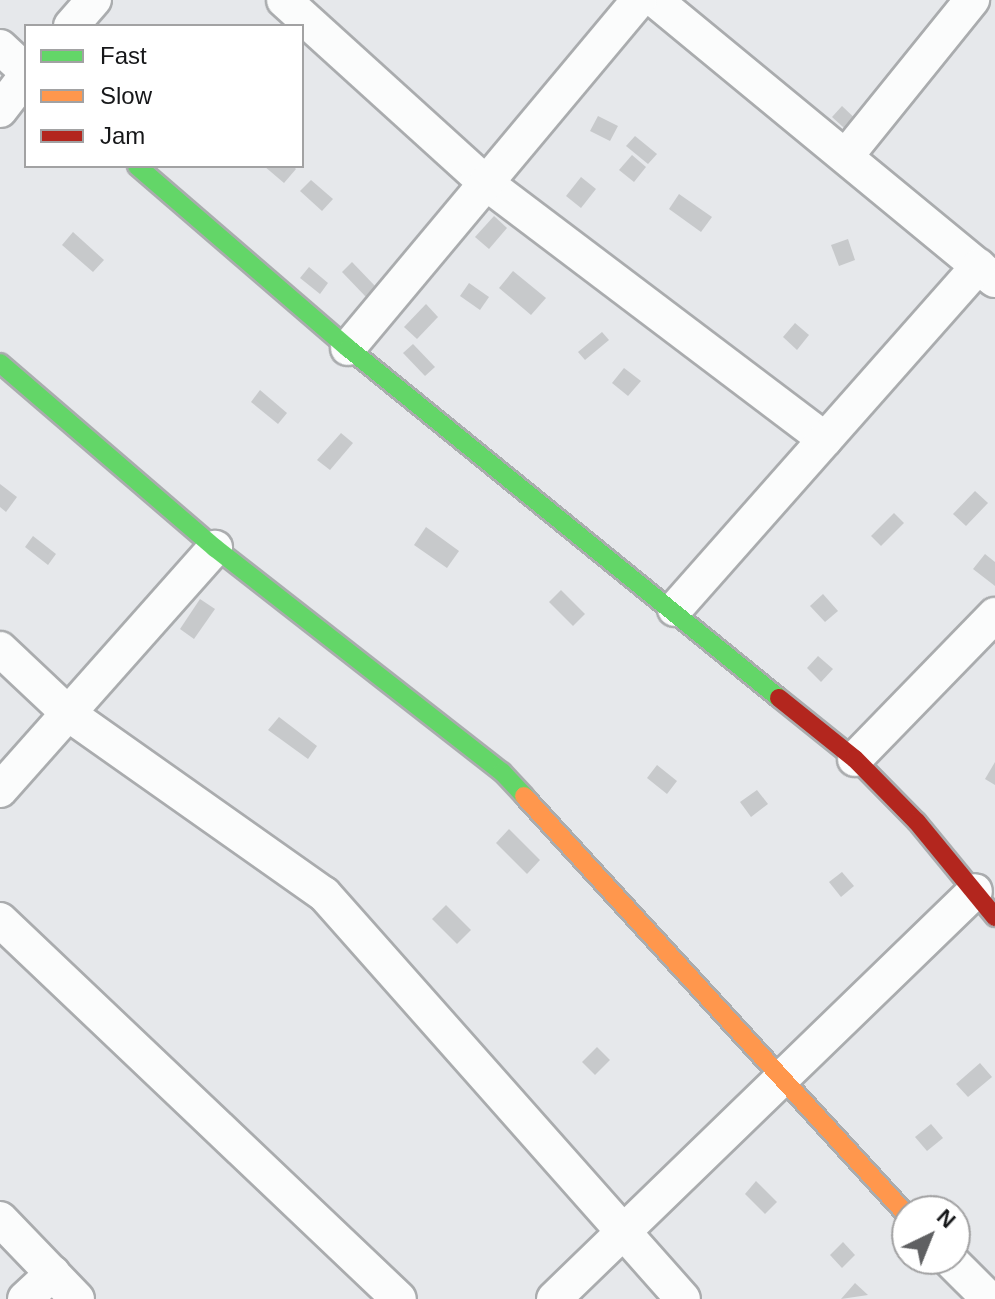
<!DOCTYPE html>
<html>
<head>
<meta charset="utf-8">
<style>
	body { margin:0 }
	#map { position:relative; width:995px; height:1299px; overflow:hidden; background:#e6e8eb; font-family:Arial,sans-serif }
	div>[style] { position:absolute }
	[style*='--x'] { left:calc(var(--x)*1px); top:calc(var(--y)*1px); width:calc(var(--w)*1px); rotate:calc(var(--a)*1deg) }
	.building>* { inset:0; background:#c7c9cb }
	.roads { filter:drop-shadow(2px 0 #aaacae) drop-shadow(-2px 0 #aaacae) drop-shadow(0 2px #aaacae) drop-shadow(0 -2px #aaacae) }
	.street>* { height:34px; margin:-17px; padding:0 17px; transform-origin:17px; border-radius:17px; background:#fbfcfc }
	.fast>* { height:18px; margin:-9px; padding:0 9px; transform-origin:9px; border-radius:9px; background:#63d668 }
	.slow>* { height:18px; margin:-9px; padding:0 9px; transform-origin:9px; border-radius:9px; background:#ff974d }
	.jam>* { height:18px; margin:-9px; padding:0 9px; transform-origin:9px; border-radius:9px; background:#b3261e }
	span { translate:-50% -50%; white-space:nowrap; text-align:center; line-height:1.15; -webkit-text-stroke:6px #fff; paint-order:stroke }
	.legend { position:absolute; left:24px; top:24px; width:280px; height:144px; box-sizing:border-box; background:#fff; border:2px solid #a2a2a3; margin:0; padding:10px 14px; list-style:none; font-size:24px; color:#161719 }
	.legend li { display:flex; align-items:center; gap:16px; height:40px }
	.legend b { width:40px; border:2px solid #a2a2a3 }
	.north { position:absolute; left:891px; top:1195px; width:80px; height:80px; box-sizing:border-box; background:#fff; border:2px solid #a2a2a3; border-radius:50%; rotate:43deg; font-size:22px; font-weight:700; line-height:32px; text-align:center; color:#161719 }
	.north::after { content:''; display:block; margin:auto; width:28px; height:36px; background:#5f6062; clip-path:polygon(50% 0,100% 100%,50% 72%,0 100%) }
</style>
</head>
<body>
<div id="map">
	<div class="building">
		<i style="clip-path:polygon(842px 106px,862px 125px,853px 136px,832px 117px)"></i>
		<i style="clip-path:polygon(598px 116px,618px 126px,610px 141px,590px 131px)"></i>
		<i style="clip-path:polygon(635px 136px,657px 154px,648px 164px,626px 146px)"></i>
		<i style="clip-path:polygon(632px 155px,646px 167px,634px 182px,619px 170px)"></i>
		<i style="clip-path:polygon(264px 166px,293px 166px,296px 169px,284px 183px)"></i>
		<i style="clip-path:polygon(581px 177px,596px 189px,581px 208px,566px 196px)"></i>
		<i style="clip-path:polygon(311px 180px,333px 199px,322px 211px,300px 191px)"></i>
		<i style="clip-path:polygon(679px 194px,712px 217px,701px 232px,669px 209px)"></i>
		<i style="clip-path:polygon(494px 216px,507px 228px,489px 249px,475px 237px)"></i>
		<i style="clip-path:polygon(73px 232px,104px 260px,93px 272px,62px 245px)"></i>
		<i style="clip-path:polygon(848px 239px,855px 260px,839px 266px,831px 245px)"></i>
		<i style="clip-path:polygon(352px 262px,376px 287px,366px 297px,342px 272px)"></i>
		<i style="clip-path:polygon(309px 267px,328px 283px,320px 294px,300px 278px)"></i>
		<i style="clip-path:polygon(513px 271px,546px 298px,531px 315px,499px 288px)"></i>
		<i style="clip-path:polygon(469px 283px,489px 297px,480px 310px,460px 296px)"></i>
		<i style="clip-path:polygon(426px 304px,438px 317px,417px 339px,404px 327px)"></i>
		<i style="clip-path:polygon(795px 323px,809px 335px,797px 350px,783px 337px)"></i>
		<i style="clip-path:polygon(602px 332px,609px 340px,585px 360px,578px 352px)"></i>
		<i style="clip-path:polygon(413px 344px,435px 367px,425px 376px,403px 353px)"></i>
		<i style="clip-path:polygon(624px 368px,641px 381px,628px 396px,612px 383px)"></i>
		<i style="clip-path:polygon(260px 390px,287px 413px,278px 424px,251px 402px)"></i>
		<i style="clip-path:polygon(341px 433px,353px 443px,330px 470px,317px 460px)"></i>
		<i style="clip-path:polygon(0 484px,17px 497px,6px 512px,0 507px)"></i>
		<i style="clip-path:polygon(975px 491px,988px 503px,966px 526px,953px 514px)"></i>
		<i style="clip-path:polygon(894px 513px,904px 523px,881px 546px,871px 536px)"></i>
		<i style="clip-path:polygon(426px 527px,459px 551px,447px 568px,414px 545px)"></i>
		<i style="clip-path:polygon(33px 536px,56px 554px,48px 565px,25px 547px)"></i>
		<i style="clip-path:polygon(985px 554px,995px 562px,995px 586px,973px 569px)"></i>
		<i style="clip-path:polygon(561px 590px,585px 614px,573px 626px,549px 602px)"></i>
		<i style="clip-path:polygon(823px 594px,838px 611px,825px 622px,810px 606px)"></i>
		<i style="clip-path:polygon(200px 599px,215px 609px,194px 639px,180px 629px)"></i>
		<i style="clip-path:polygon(818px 656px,833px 669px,821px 682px,807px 668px)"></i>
		<i style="clip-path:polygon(279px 717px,317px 746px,308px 759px,268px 730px)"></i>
		<i style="clip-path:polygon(995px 762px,995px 785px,985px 779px)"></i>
		<i style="clip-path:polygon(657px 765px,677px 781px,667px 794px,647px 778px)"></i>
		<i style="clip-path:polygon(757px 790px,768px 804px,751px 817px,740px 802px)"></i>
		<i style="clip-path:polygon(509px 829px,540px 860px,527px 874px,496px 843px)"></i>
		<i style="clip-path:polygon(842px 872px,854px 886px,841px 897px,829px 882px)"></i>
		<i style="clip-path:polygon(446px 905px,471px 930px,457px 944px,432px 919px)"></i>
		<i style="clip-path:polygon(597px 1047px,610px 1060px,595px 1075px,582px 1062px)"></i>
		<i style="clip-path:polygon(980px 1063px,992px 1077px,968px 1097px,956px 1084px)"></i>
		<i style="clip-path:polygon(931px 1124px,943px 1138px,927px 1151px,915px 1137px)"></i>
		<i style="clip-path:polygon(756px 1181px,777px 1202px,765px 1214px,745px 1194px)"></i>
		<i style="clip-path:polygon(843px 1242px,855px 1255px,842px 1268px,830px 1255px)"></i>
		<i style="clip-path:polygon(855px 1283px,868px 1295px,841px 1299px)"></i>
	</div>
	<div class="roads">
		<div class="street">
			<i style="--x:284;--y:0;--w:273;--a:42.2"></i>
			<i style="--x:486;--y:183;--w:425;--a:37.1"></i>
			<i style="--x:655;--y:0;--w:440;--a:39.5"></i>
			<i style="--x:71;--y:26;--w:35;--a:-49"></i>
			<i style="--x:0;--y:47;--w:35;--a:43"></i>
			<i style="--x:0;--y:110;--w:43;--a:-52.6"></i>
			<i style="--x:846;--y:156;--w:201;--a:-51.1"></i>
			<i style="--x:348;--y:348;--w:454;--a:-50.1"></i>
			<i style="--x:675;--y:609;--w:458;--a:-48.5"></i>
			<i style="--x:0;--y:649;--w:96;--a:43.3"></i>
			<i style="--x:70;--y:715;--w:311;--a:35.2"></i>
			<i style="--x:324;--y:894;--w:541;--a:48.45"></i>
			<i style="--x:855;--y:759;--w:201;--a:-45.8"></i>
			<i style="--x:0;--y:790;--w:324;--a:-48.4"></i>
			<i style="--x:0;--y:920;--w:550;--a:43.53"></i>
			<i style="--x:0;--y:1219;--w:111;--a:46.1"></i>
			<i style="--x:949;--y:1259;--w:57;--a:45"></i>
			<i style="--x:25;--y:1299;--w:38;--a:-43"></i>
			<i style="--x:554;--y:1299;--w:586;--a:-44.1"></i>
		</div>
		<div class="fast">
			<i style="--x:137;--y:166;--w:279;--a:40.8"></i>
			<i style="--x:348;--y:348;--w:555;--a:39.08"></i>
			<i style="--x:0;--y:363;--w:284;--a:40.7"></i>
			<i style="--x:215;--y:548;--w:364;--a:38"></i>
			<i style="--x:502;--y:772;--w:33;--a:47"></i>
		</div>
		<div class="slow">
			<i style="--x:524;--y:796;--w:568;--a:47.57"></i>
		</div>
		<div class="jam">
			<i style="--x:779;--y:698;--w:97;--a:38.8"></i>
			<i style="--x:855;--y:759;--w:88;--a:45.5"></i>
			<i style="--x:917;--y:822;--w:123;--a:50.6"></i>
		</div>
	</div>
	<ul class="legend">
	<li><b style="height:10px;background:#63d668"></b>Fast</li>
	<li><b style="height:10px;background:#ff974d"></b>Slow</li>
	<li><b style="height:10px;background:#b3261e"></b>Jam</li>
	</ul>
	<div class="north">N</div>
</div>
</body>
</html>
